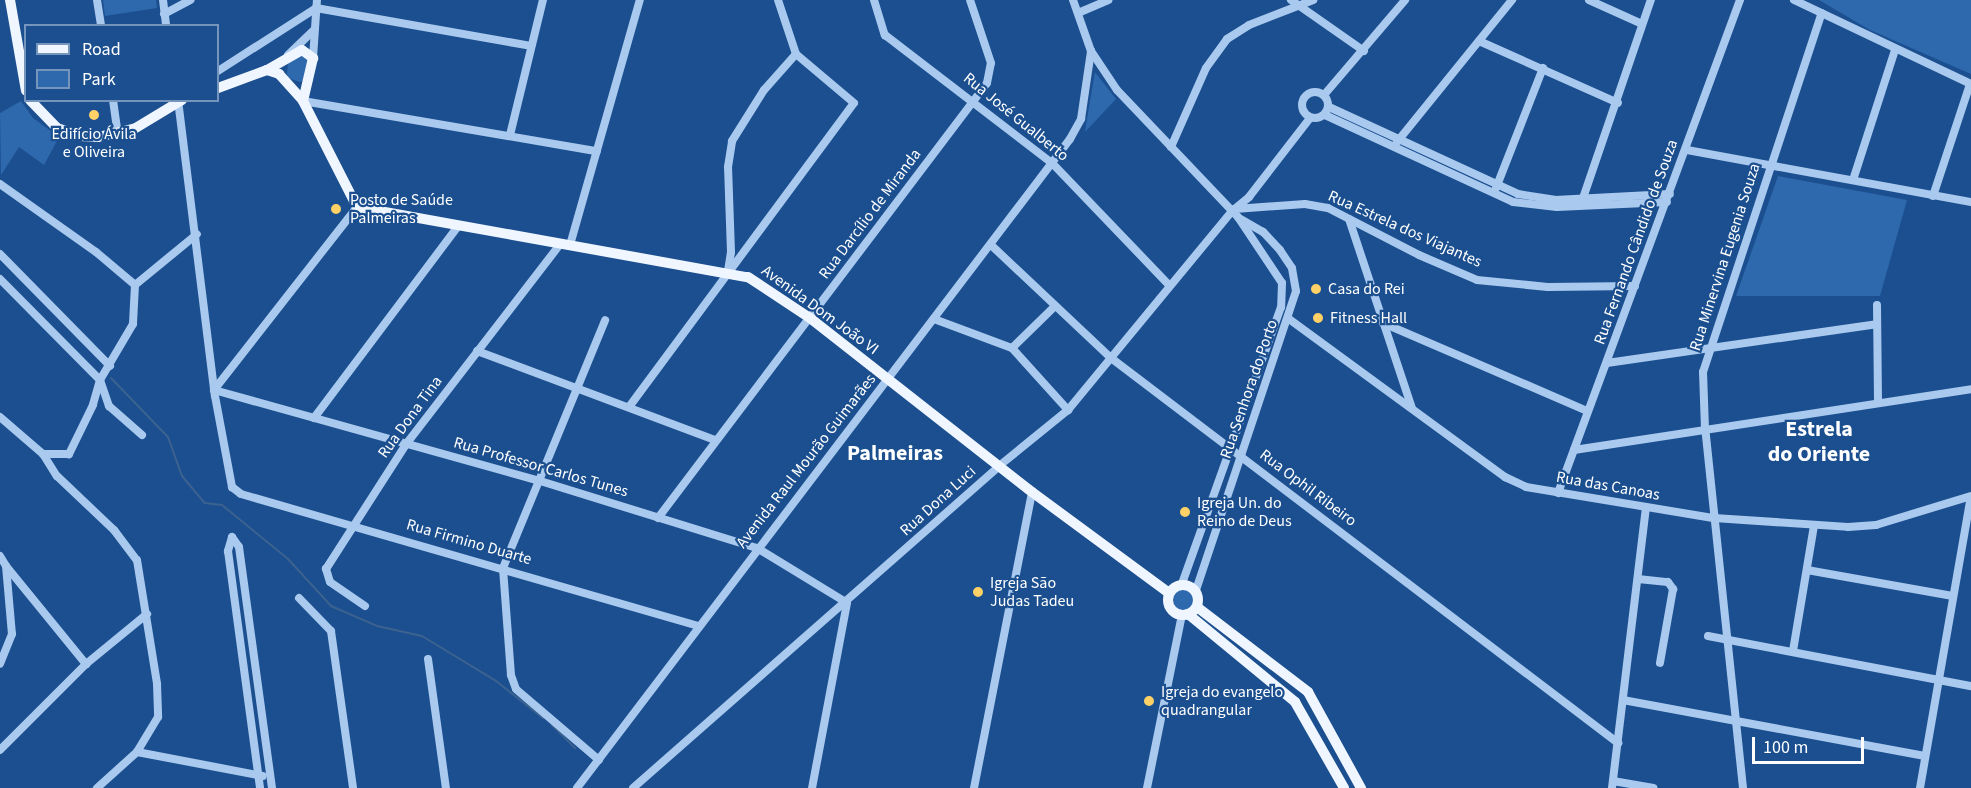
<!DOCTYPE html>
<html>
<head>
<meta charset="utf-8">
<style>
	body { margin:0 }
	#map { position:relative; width:1971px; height:788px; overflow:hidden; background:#1b4f8f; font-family:"Source Sans 3",sans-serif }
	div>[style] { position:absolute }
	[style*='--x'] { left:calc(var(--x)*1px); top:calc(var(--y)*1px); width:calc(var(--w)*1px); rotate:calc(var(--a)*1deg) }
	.green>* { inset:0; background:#2e69ad }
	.round { border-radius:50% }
	.stream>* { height:2px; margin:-1px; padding:0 1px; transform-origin:1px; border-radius:1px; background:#3c6290 }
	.minor>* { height:8px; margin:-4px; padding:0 4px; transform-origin:4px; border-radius:4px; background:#a9c9ee }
	.minor>.ring { margin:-4px; padding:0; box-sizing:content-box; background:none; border:8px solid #a9c9ee; border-radius:50% }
	.major>* { height:10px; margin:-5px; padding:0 5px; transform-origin:5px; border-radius:5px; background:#f0f6ff }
	.major>.ring { margin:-5px; padding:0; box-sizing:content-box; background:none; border:10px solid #f0f6ff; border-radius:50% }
	.dots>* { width:16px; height:16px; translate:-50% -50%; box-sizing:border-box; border:3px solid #1b4f8f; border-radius:50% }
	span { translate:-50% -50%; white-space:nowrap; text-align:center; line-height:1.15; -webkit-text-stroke:4.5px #1b4f8f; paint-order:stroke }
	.street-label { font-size:16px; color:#fff }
	.poi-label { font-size:16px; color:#fff }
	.left { translate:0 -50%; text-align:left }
	.district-label { font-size:22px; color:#fff; font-weight:700 }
	.legend { position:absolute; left:24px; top:24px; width:195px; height:78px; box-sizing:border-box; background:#1b4f8f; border:2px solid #7695bc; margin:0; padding:8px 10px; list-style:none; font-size:18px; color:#fff }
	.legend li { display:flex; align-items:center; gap:12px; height:30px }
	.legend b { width:30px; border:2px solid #7695bc }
	.scale { position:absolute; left:1752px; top:737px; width:112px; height:27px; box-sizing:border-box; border:3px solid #fff; border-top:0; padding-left:8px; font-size:18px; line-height:21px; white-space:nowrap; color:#fff; -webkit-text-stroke:4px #1b4f8f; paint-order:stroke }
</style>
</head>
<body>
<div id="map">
	<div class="green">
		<i style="clip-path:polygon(103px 0,156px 0,157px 8px,105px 16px)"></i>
		<i style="clip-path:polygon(1819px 0,1971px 0,1971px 74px,1870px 30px)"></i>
		<i style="clip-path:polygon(299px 54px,309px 60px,306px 80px,300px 82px,288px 78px,287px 73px,288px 63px)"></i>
		<i style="clip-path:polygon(1095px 72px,1116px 99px,1085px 132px,1089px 107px)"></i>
		<i style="clip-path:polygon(21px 101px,33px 118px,59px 137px,44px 165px,19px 147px,1px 175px,0 113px)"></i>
		<i style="clip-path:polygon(1778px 176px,1907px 200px,1880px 296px,1736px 296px)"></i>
		<i class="round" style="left:1170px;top:586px;width:26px;height:26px"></i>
	</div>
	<div class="stream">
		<i style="--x:111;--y:378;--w:82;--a:46"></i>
		<i style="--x:168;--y:437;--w:41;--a:70.3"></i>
		<i style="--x:182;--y:476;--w:35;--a:50"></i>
		<i style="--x:205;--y:503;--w:17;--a:7"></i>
		<i style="--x:222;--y:505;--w:85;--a:39.3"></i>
		<i style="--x:288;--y:559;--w:64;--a:47.5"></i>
		<i style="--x:331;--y:606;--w:50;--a:23.5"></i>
		<i style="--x:377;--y:626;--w:46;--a:12.5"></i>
		<i style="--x:422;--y:636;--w:87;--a:31.3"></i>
		<i style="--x:496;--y:681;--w:60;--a:38.2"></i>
		<i style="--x:552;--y:725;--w:33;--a:45"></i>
	</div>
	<div class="minor">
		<i style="--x:97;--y:0;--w:26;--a:81"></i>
		<i style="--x:163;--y:0;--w:26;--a:83"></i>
		<i style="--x:778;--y:0;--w:57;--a:71.6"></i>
		<i style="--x:874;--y:0;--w:37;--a:73"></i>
		<i style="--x:885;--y:35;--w:210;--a:37.5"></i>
		<i style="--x:1052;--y:163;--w:170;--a:46.2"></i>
		<i style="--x:1073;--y:0;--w:54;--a:70.6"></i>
		<i style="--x:1091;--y:51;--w:47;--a:56.3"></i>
		<i style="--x:1117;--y:90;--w:175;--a:46.4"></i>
		<i style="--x:1238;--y:217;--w:79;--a:56.3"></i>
		<i style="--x:1282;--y:283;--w:24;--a:92"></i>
		<i style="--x:1281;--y:307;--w:294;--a:109.7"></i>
		<i style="--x:1291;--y:0;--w:89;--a:34.9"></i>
		<i style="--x:1589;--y:0;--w:58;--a:24.4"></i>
		<i style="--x:1794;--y:0;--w:196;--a:25.4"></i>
		<i style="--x:316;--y:8;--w:218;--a:10"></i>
		<i style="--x:1078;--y:13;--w:33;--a:-23"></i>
		<i style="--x:164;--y:14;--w:30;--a:-28"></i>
		<i style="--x:1479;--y:41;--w:152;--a:24"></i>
		<i style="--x:288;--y:55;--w:37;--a:-44"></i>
		<i style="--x:313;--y:58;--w:58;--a:-86.1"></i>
		<i style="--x:218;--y:71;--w:117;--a:-32.7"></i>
		<i class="ring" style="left:1302px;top:92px;width:18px;height:18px"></i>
		<i style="--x:1324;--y:95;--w:125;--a:-49.5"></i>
		<i style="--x:113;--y:100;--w:35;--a:82"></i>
		<i style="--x:178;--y:100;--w:298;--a:82.9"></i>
		<i style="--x:215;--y:396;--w:93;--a:79.4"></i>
		<i style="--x:232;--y:487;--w:11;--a:38"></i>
		<i style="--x:241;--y:494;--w:477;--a:16.1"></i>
		<i style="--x:303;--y:101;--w:298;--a:9.7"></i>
		<i style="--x:1329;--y:107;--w:208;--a:24.7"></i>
		<i style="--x:1518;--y:194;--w:37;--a:9"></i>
		<i style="--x:1555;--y:200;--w:115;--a:-3"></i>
		<i style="--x:1325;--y:115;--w:207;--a:24.8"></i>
		<i style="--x:1513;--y:202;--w:44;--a:6.5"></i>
		<i style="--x:1557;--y:207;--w:110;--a:-2.6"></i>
		<i style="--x:510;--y:135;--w:139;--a:-76.3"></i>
		<i style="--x:1397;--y:142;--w:183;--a:-51"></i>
		<i style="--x:1171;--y:147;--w:86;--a:-66.1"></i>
		<i style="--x:1206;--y:68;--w:36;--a:-54"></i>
		<i style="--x:1227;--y:39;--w:26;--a:-32"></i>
		<i style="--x:1249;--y:25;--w:69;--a:-21.3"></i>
		<i style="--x:1687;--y:150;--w:289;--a:10.4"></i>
		<i style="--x:1853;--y:180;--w:137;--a:-72.1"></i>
		<i style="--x:0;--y:184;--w:118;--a:35.3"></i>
		<i style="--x:96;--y:252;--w:51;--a:40.2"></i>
		<i style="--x:135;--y:285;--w:39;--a:93"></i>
		<i style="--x:133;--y:324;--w:65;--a:120.5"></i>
		<i style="--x:100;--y:380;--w:26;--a:106"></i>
		<i style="--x:93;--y:405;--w:55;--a:116.1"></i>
		<i style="--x:69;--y:454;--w:26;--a:180"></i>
		<i style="--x:1496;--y:188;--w:129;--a:-68.6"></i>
		<i style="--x:1933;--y:196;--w:118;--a:-71.7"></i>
		<i style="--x:1582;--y:201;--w:213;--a:-71.1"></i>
		<i style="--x:1235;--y:209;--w:70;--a:-4.1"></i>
		<i style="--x:1305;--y:204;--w:23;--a:10"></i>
		<i style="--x:1328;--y:208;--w:102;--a:27.3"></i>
		<i style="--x:1419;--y:255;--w:63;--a:23.3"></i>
		<i style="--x:1477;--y:280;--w:71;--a:5.6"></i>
		<i style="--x:1548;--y:287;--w:87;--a:-0.7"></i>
		<i style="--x:1349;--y:219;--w:199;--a:71.6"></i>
		<i style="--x:570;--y:245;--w:255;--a:-74.1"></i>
		<i style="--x:991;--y:245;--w:165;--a:43.3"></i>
		<i style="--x:1111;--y:358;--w:637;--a:37.21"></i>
		<i style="--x:0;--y:254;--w:157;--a:45.5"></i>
		<i style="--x:728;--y:271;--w:19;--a:-81"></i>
		<i style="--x:731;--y:252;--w:85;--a:-92"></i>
		<i style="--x:728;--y:167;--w:26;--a:-81"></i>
		<i style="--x:732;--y:141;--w:60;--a:-57.9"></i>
		<i style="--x:764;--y:90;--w:48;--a:-48.4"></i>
		<i style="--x:0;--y:279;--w:142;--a:45.3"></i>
		<i style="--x:100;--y:380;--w:28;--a:71"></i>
		<i style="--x:109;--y:406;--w:44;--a:41.3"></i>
		<i style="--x:135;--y:285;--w:80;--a:-39.4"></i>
		<i style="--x:1877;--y:305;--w:97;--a:89.4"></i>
		<i style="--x:934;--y:319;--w:83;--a:20.4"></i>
		<i style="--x:1012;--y:348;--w:84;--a:47.9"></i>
		<i style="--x:1289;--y:319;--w:268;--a:36.2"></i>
		<i style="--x:1505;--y:477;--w:23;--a:25"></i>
		<i style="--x:1526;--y:487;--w:191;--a:9.4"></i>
		<i style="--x:1714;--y:518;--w:134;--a:3.8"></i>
		<i style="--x:1848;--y:527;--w:28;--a:-4"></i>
		<i style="--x:1876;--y:525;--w:99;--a:-17"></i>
		<i style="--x:1383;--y:323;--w:222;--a:23.3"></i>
		<i style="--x:1012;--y:348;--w:60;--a:-44.3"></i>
		<i style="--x:477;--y:351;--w:254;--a:20.5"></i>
		<i style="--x:1607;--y:363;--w:272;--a:-8.2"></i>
		<i style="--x:214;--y:390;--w:335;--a:15.6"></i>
		<i style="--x:537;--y:480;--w:230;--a:17.2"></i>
		<i style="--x:757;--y:548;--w:105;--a:31.4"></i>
		<i style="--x:847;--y:603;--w:188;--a:100.7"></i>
		<i style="--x:214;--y:390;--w:232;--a:-52"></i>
		<i style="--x:629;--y:407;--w:378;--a:-53.5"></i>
		<i style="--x:854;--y:103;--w:76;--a:-139.8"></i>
		<i style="--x:0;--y:417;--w:57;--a:40.7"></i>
		<i style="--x:43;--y:454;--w:26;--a:58"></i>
		<i style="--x:57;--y:476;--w:79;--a:43.5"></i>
		<i style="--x:114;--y:530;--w:38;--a:53"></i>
		<i style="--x:137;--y:560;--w:126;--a:80.8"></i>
		<i style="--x:157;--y:684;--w:33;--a:88"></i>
		<i style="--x:158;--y:717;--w:41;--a:121"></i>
		<i style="--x:137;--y:752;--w:54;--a:138"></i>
		<i style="--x:314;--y:418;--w:241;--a:-53.1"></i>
		<i style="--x:1574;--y:450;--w:402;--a:-8.7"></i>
		<i style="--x:1558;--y:493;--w:526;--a:-69.74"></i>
		<i style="--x:658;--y:518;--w:545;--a:-52.9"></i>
		<i style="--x:987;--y:83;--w:20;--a:-79"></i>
		<i style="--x:991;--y:63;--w:66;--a:-108.4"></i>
		<i style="--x:232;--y:537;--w:12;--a:55"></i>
		<i style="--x:239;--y:547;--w:243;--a:82.2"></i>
		<i style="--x:232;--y:537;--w:15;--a:106"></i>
		<i style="--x:228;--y:551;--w:239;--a:82.3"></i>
		<i style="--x:0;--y:556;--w:12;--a:59"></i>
		<i style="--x:6;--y:566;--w:68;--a:85"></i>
		<i style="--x:12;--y:634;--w:32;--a:112"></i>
		<i style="--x:6;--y:566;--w:127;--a:50.8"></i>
		<i style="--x:1807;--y:570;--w:148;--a:10.1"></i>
		<i style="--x:1638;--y:579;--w:30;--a:6"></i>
		<i style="--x:1668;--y:582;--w:9;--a:54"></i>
		<i style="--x:1673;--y:589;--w:75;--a:100"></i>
		<i style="--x:1196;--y:590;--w:315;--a:-71.5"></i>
		<i style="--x:1296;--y:291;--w:23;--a:-100"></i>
		<i style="--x:1292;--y:268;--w:22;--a:-124"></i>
		<i style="--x:1280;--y:250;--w:25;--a:-133"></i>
		<i style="--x:1263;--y:232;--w:28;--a:-150"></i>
		<i style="--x:299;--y:598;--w:46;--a:45.9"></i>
		<i style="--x:331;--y:631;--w:159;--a:82"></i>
		<i style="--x:365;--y:606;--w:42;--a:-145.6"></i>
		<i style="--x:330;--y:582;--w:14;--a:-107"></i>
		<i style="--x:326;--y:569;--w:150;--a:-57.3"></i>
		<i style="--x:407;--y:443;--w:251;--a:-52.4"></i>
		<i style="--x:1708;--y:636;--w:268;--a:10.8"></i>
		<i style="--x:1793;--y:651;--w:127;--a:-80.5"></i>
		<i style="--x:428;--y:659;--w:130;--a:82.1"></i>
		<i style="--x:1623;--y:700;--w:307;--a:10.5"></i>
		<i style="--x:0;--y:750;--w:122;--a:-45"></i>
		<i style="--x:86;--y:664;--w:79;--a:-39.3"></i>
		<i style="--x:137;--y:752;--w:128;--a:10.8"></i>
		<i style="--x:599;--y:760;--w:109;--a:-139.5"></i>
		<i style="--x:516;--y:689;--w:15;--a:-110"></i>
		<i style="--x:511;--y:675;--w:107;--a:-94.3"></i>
		<i style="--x:503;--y:568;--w:268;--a:-67.6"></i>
		<i style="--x:1613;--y:781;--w:41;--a:9.9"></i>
		<i style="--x:577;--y:788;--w:815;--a:-52.78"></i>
		<i style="--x:1070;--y:139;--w:23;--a:-61"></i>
		<i style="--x:1081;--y:119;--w:69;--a:-81.6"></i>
		<i style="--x:633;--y:788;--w:487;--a:-41.3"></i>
		<i style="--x:999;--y:466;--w:89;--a:-39.1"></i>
		<i style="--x:1068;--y:410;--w:258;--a:-50.5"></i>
		<i style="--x:1232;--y:211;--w:22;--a:-39"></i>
		<i style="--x:1249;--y:197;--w:100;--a:-52.3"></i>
		<i style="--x:974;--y:788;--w:302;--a:-78.9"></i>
		<i style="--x:1147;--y:788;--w:177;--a:-78.6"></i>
		<i style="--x:1612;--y:788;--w:281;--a:-83.1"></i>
		<i style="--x:1743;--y:788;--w:361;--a:-96"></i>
		<i style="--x:1705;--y:429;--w:57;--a:-92"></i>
		<i style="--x:1703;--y:372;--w:378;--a:-71.7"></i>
		<i style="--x:1920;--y:788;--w:295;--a:-80.1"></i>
	</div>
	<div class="major">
		<i style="--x:10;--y:0;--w:92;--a:80"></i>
		<i style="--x:267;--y:70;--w:13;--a:18"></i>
		<i style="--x:279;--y:74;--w:36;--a:48"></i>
		<i style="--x:303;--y:101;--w:119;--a:63"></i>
		<i style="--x:357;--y:207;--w:397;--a:10.2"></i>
		<i style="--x:748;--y:277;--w:74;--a:33.5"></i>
		<i style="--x:810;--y:318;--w:282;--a:38.1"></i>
		<i style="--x:1032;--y:492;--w:170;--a:36.4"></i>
		<i style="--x:218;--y:88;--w:52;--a:-20.2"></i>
		<i style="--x:267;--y:70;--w:40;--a:-29.7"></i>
		<i style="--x:302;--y:50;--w:14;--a:36"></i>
		<i style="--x:313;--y:58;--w:44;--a:103.1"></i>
		<i style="--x:30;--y:100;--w:39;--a:46"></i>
		<i style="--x:57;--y:128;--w:24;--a:19"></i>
		<i style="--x:80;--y:136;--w:18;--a:3"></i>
		<i style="--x:98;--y:137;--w:37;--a:-13"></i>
		<i style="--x:134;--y:129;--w:56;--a:-31.1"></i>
		<i class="ring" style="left:1168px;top:585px;width:20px;height:20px"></i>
		<i style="--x:1197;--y:607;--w:140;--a:37.4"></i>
		<i style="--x:1308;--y:692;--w:110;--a:61.1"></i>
		<i style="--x:1188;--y:614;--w:139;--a:39.4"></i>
		<i style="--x:1295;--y:702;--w:99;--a:60.3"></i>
	</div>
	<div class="dots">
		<i style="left:94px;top:115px;background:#ffd166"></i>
		<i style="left:336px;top:209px;background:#ffd166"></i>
		<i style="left:1316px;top:289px;background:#ffd166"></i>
		<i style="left:1318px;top:318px;background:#ffd166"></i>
		<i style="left:1185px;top:512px;background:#ffd166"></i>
		<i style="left:978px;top:592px;background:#ffd166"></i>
		<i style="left:1149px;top:701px;background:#ffd166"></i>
	</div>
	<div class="street-label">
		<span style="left:1016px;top:117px;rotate:39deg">Rua José Gualberto</span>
		<span style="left:870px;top:214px;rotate:-53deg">Rua Darcílio de Miranda</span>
		<span style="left:1405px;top:229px;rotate:24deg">Rua Estrela dos Viajantes</span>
		<span style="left:1636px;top:242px;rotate:-70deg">Rua Fernando Cândido de Souza</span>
		<span style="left:1725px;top:257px;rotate:-72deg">Rua Minervina Eugenia Souza</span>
		<span style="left:820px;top:310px;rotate:36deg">Avenida Dom João VI</span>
		<span style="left:1249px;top:389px;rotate:-71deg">Rua Senhora do Porto</span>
		<span style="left:410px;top:417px;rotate:-54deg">Rua Dona Tina</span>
		<span style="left:806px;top:461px;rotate:-52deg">Avenida Raul Mourão Guimarães</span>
		<span style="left:541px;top:467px;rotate:16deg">Rua Professor Carlos Tunes</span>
		<span style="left:1608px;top:486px;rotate:10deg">Rua das Canoas</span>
		<span style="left:1308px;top:488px;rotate:37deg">Rua Ophil Ribeiro</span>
		<span style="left:938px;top:501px;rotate:-42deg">Rua Dona Luci</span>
		<span style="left:469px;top:542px;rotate:16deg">Rua Firmino Duarte</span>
	</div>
	<div class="poi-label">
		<span style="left:94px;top:143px">Edifício Ávila<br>e Oliveira</span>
		<span class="left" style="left:350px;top:209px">Posto de Saúde<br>Palmeiras</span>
		<span class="left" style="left:1328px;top:289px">Casa do Rei</span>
		<span class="left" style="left:1330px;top:318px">Fitness Hall</span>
		<span class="left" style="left:1197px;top:512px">Igreja Un. do<br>Reino de Deus</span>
		<span class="left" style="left:990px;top:592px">Igreja São<br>Judas Tadeu</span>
		<span class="left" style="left:1161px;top:701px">Igreja do evangelo<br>quadrangular</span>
	</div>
	<div class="district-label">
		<span style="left:1819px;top:442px">Estrela<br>do Oriente</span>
		<span style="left:895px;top:454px">Palmeiras</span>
	</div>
	<ul class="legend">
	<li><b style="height:8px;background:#f0f6ff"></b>Road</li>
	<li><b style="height:16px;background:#2e69ad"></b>Park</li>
	</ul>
	<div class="scale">100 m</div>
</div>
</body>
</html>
